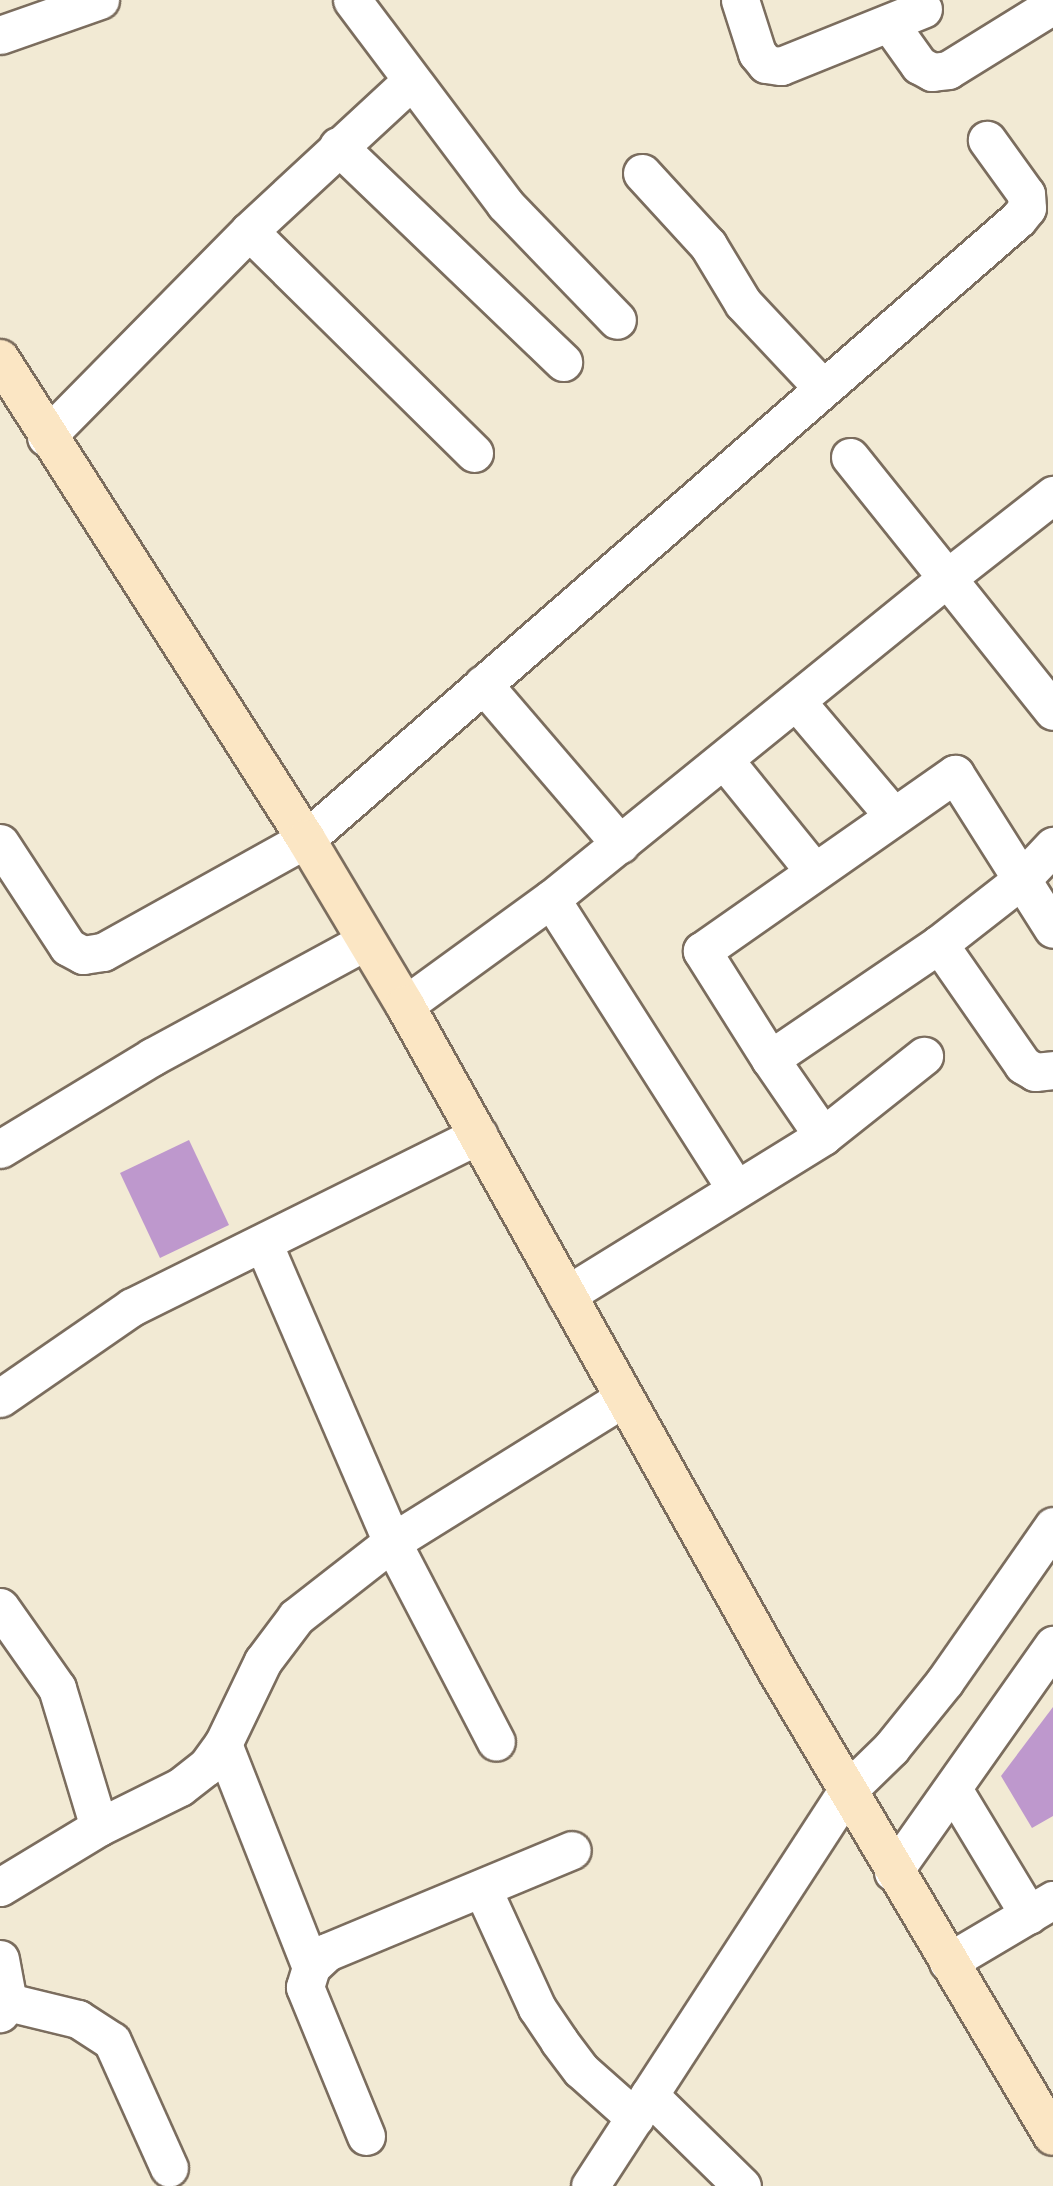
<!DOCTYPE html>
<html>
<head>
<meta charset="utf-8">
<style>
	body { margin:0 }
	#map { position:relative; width:1053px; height:2186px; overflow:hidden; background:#f2ead4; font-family:Sriracha,sans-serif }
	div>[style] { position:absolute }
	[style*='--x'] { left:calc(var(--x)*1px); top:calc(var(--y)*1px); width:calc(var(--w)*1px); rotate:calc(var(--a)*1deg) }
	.building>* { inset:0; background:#be98cd }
	.roads { filter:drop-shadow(2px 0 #7b6d5e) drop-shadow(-2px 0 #7b6d5e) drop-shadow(0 2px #7b6d5e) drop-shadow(0 -2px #7b6d5e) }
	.minor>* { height:37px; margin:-18.5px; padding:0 18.5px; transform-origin:18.5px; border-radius:18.5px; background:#fff }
	.secondary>* { height:38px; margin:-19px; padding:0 19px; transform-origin:19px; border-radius:19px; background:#fbe6c4 }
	span { translate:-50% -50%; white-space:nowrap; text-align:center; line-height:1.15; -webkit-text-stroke:6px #f7f3e8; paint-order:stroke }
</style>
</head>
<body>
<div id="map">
	<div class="building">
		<i style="clip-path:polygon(189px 1140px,229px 1225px,160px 1258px,120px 1173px)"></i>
		<i style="clip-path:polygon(1053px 1707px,1053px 1816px,1032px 1828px,1001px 1776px)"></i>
	</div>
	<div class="roads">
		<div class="minor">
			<i style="--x:352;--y:0;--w:255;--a:53.1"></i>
			<i style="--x:505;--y:204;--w:161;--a:46"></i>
			<i style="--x:740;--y:0;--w:56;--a:72.2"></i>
			<i style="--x:757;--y:53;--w:14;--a:51"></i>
			<i style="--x:766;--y:64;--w:15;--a:8"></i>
			<i style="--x:781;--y:66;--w:153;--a:-21.9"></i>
			<i style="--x:889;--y:23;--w:52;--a:54.5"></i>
			<i style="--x:919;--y:65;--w:15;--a:28"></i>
			<i style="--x:932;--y:72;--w:16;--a:-7"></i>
			<i style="--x:948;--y:70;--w:123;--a:-31.8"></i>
			<i style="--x:0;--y:35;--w:106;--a:-19.3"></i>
			<i style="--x:338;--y:146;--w:312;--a:43.8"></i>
			<i style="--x:642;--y:173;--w:98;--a:47.5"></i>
			<i style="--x:708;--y:245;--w:68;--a:58.9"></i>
			<i style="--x:743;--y:303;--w:115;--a:46.8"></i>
			<i style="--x:249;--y:231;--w:316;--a:44.6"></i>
			<i style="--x:46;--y:437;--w:289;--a:-45.4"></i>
			<i style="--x:249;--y:231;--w:218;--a:-42.8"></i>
			<i style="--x:850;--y:457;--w:155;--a:51.3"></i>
			<i style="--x:947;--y:578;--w:135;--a:-38.1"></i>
			<i style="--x:483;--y:684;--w:211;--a:49.4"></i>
			<i style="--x:796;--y:701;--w:148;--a:49.7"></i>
			<i style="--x:725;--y:761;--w:141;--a:51"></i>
			<i style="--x:0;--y:843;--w:124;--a:56.8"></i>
			<i style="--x:68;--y:947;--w:17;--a:28"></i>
			<i style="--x:83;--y:955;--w:20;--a:-9"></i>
			<i style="--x:103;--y:952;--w:232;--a:-29.1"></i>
			<i style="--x:306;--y:839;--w:944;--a:-41.05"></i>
			<i style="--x:1018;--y:219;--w:14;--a:-51"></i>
			<i style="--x:1027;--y:208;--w:14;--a:-94"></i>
			<i style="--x:1026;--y:194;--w:67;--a:-125.8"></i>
			<i style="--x:551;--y:899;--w:343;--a:57.5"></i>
			<i style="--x:939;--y:944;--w:147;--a:55.2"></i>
			<i style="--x:1023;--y:1065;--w:14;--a:30"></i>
			<i style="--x:1035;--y:1072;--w:18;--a:-6"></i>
			<i style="--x:405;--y:1005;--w:180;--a:-36"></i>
			<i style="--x:551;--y:899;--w:510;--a:-39.03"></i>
			<i style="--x:947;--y:578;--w:170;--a:51.4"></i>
			<i style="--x:770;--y:1059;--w:128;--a:-122.2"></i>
			<i style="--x:702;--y:951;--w:309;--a:-35"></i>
			<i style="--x:955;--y:774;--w:183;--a:57.7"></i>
			<i style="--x:823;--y:1136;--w:93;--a:-124.5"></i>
			<i style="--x:770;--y:1059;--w:204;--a:-34.2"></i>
			<i style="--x:939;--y:944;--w:104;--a:-38"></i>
			<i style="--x:1021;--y:880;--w:47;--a:-46.7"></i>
			<i style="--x:0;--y:1149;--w:178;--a:-31.2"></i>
			<i style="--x:152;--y:1057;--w:243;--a:-28.5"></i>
			<i style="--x:264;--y:1245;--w:323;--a:66.7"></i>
			<i style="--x:392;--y:1542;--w:225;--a:62.5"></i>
			<i style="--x:566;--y:1295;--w:302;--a:-31.7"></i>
			<i style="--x:823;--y:1136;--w:129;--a:-38.4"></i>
			<i style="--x:0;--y:1398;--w:160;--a:-34.6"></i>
			<i style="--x:132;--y:1307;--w:387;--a:-26.4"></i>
			<i style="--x:0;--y:1607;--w:99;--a:54.9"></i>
			<i style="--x:57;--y:1688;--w:145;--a:73.2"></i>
			<i style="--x:99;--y:1827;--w:116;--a:148.8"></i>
			<i style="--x:223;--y:1744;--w:240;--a:68.5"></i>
			<i style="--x:953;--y:1789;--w:147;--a:58.9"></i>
			<i style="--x:99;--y:1827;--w:90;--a:-26.3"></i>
			<i style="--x:180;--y:1787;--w:33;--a:-38"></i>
			<i style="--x:206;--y:1767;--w:29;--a:-54"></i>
			<i style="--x:223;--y:1744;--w:92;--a:-64.3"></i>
			<i style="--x:263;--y:1661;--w:55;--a:-53.1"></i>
			<i style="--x:296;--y:1617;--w:122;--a:-38"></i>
			<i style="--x:392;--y:1542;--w:272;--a:-31.9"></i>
			<i style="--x:893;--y:1872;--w:278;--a:-54.8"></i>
			<i style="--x:482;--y:1888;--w:132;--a:65.4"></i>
			<i style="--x:537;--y:2008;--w:40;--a:56"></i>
			<i style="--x:559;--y:2041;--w:36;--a:53"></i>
			<i style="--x:581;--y:2070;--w:72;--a:41.6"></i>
			<i style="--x:0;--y:1959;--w:44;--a:79.5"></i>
			<i style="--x:8;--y:2002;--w:14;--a:126"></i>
			<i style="--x:948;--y:1962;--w:122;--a:-30.6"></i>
			<i style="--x:8;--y:2002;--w:72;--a:13.7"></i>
			<i style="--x:78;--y:2019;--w:40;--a:32.9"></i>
			<i style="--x:112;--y:2041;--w:139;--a:65.8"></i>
			<i style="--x:649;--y:2095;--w:130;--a:44.4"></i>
			<i style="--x:366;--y:2136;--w:161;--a:-112.3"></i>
			<i style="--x:305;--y:1987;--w:21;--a:-73"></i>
			<i style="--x:311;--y:1967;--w:22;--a:-43"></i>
			<i style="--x:327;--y:1952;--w:265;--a:-22.6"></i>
			<i style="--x:590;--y:2186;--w:471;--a:-57"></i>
			<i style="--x:847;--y:1791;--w:62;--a:-44.3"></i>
			<i style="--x:891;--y:1748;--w:86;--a:-51.1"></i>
			<i style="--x:945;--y:1681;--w:189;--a:-55.1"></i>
		</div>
		<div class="secondary">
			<i style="--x:0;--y:359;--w:569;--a:57.48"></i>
			<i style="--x:306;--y:839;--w:193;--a:59.2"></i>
			<i style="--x:405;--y:1005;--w:764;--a:60.79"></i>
			<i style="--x:778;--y:1672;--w:539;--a:59.35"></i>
		</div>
	</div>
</div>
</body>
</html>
